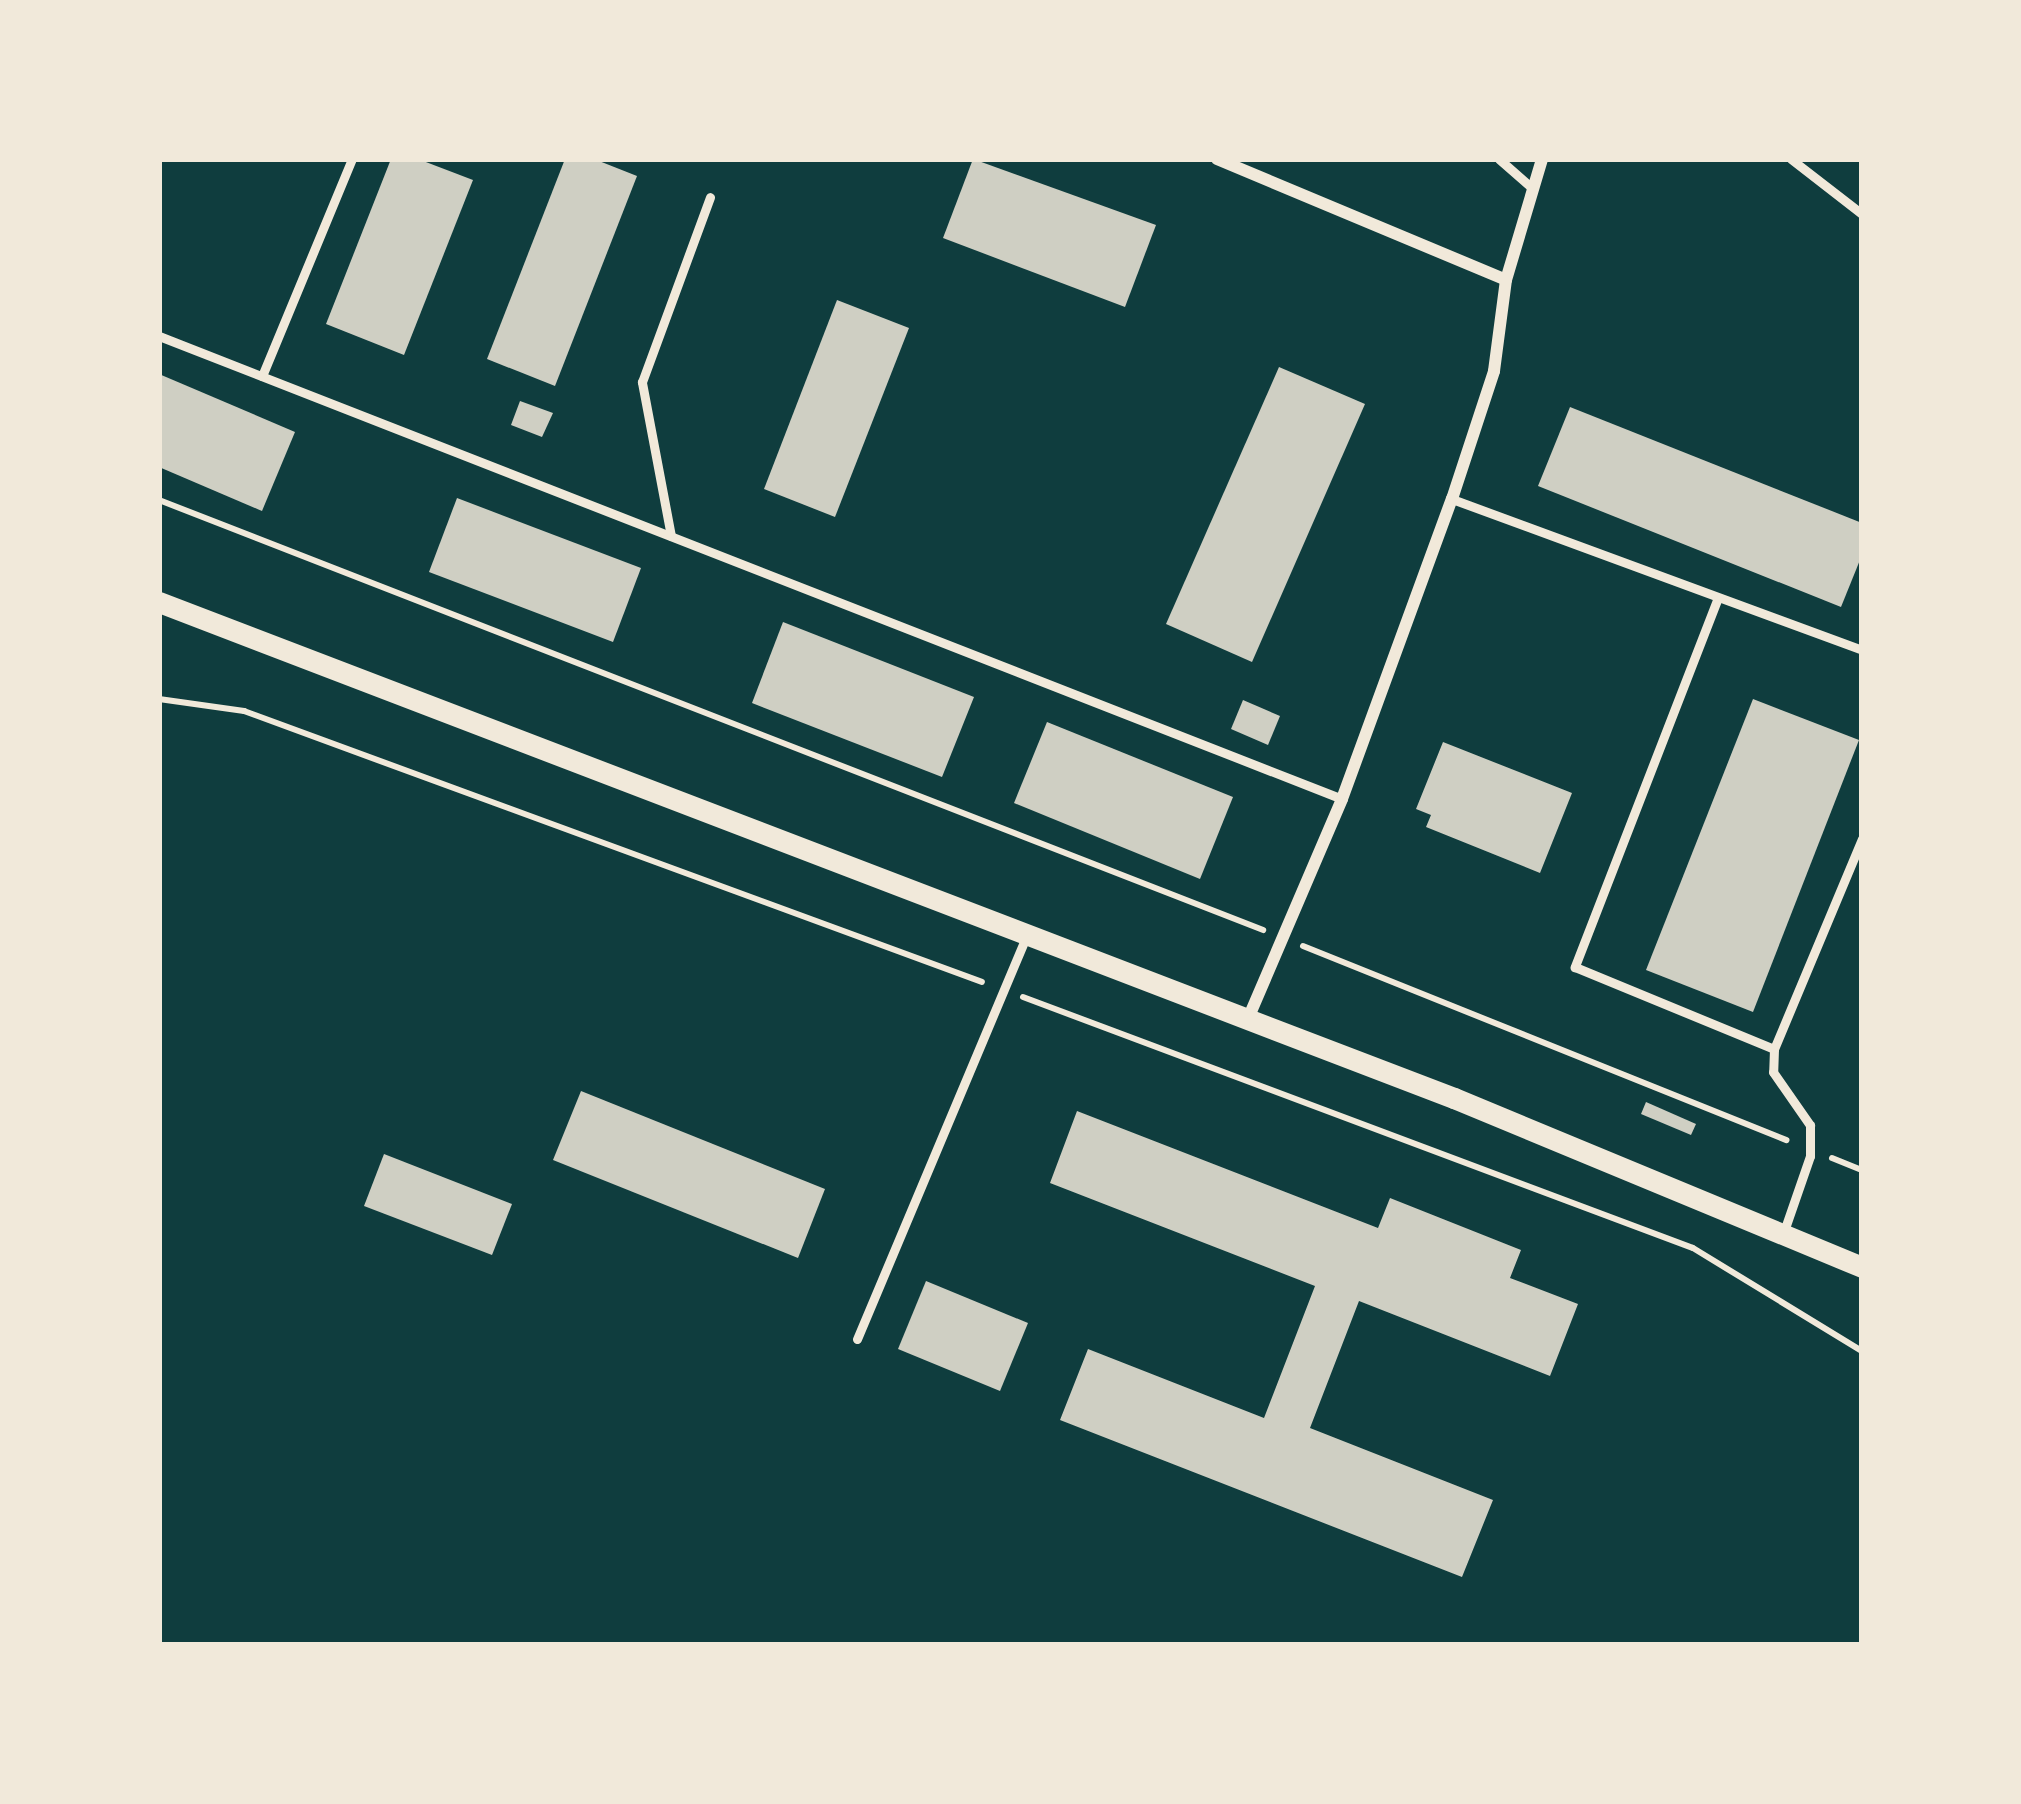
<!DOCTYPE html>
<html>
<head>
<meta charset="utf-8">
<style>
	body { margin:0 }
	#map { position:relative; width:2021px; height:1804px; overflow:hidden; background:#0f3d3e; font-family:"Nunito Sans",sans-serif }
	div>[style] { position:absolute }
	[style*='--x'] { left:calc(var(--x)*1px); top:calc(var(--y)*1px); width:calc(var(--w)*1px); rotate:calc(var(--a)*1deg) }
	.building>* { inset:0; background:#cfcfc3 }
	.path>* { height:6px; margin:-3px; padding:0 3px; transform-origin:3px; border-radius:3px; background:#f1e9da }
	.service>* { height:9px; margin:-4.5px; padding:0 4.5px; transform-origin:4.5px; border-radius:4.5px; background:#f1e9da }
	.minor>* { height:12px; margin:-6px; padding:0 6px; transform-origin:6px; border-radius:6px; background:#f1e9da }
	.tertiary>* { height:21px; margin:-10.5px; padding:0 10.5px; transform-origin:10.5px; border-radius:10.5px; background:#f1e9da }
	span { translate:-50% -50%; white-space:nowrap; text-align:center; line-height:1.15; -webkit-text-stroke:12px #f1e9da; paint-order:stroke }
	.frame { position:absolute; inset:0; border:162px solid #f1e9da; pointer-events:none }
</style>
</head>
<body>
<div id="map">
	<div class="building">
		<i style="clip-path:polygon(391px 159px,418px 159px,473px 180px,404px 355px,326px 324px)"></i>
		<i style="clip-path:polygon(565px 159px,594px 159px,637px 176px,555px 386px,487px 359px)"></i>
		<i style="clip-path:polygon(973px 159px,1156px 225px,1125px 307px,943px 238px)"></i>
		<i style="clip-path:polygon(837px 300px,909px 328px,835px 517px,764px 489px)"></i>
		<i style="clip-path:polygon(1279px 367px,1365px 404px,1252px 662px,1166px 624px)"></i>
		<i style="clip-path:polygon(159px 374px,295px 432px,262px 511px,159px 467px)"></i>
		<i style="clip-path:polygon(520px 401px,553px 413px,542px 437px,511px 425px)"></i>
		<i style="clip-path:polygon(1570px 407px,1862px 523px,1862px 555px,1841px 607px,1538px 486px)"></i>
		<i style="clip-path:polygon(457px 498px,641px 568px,613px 642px,429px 572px)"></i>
		<i style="clip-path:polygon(783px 622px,974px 697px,942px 777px,752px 703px)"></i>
		<i style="clip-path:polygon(1753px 699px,1859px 740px,1753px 1012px,1646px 970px)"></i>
		<i style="clip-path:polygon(1243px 700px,1280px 716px,1268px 745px,1231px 729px)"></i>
		<i style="clip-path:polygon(1047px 722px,1233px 797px,1200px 879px,1014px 803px)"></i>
		<i style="clip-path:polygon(1443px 742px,1572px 793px,1540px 873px,1426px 827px,1431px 815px,1416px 809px)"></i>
		<i style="clip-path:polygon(581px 1091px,825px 1189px,798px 1258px,553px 1160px)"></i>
		<i style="clip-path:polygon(1646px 1102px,1696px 1124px,1691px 1135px,1641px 1114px)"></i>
		<i style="clip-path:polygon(1077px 1111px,1378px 1228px,1390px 1198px,1521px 1250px,1510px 1278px,1578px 1304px,1550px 1376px,1359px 1301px,1310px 1428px,1493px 1500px,1462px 1577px,1060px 1420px,1088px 1349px,1264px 1418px,1315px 1286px,1050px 1183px)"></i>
		<i style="clip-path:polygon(384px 1154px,512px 1204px,492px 1255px,364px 1206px)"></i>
		<i style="clip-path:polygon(926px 1281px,1028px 1323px,1000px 1391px,898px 1349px)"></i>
	</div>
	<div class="path">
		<i style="--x:159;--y:500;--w:1185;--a:21.28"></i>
		<i style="--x:159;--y:699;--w:86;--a:8"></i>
		<i style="--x:244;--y:711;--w:786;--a:20.16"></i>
		<i style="--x:1303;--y:946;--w:521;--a:21.88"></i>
		<i style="--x:1023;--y:997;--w:715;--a:20.54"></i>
		<i style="--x:1693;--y:1248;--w:198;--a:31.4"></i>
		<i style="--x:1832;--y:1158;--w:32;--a:22"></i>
	</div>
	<div class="service">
		<i style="--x:1499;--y:159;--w:43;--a:41.2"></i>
		<i style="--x:1791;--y:159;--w:90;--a:37.8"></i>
		<i style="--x:159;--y:336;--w:1270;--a:21.37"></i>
		<i style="--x:262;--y:376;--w:235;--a:-67.5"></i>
		<i style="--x:1452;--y:499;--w:437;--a:20.2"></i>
		<i style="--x:671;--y:536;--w:157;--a:-100.7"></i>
		<i style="--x:642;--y:382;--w:197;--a:-69.8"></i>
		<i style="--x:1717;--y:600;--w:394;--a:111.2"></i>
		<i style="--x:1575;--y:967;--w:215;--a:22.4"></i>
		<i style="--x:1774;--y:1049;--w:23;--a:92"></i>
		<i style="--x:1773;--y:1072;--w:65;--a:55.1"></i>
		<i style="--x:1810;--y:1125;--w:31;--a:90"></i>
		<i style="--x:1810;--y:1156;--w:83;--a:109.1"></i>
		<i style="--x:1774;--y:1049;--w:228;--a:-67.3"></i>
		<i style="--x:857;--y:1339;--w:437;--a:-67.2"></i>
	</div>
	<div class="minor">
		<i style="--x:1217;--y:159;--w:313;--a:22.7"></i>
		<i style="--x:1247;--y:1021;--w:241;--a:-66.8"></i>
		<i style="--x:1342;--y:799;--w:320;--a:-69.9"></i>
		<i style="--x:1452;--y:499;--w:135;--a:-71.8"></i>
		<i style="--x:1494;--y:371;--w:92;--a:-82.5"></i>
		<i style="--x:1506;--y:280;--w:126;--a:-73.4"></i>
	</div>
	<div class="tertiary">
		<i style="--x:159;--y:602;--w:1387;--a:20.96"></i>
		<i style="--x:1454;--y:1098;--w:442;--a:22.5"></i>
	</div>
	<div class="frame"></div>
</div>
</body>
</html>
